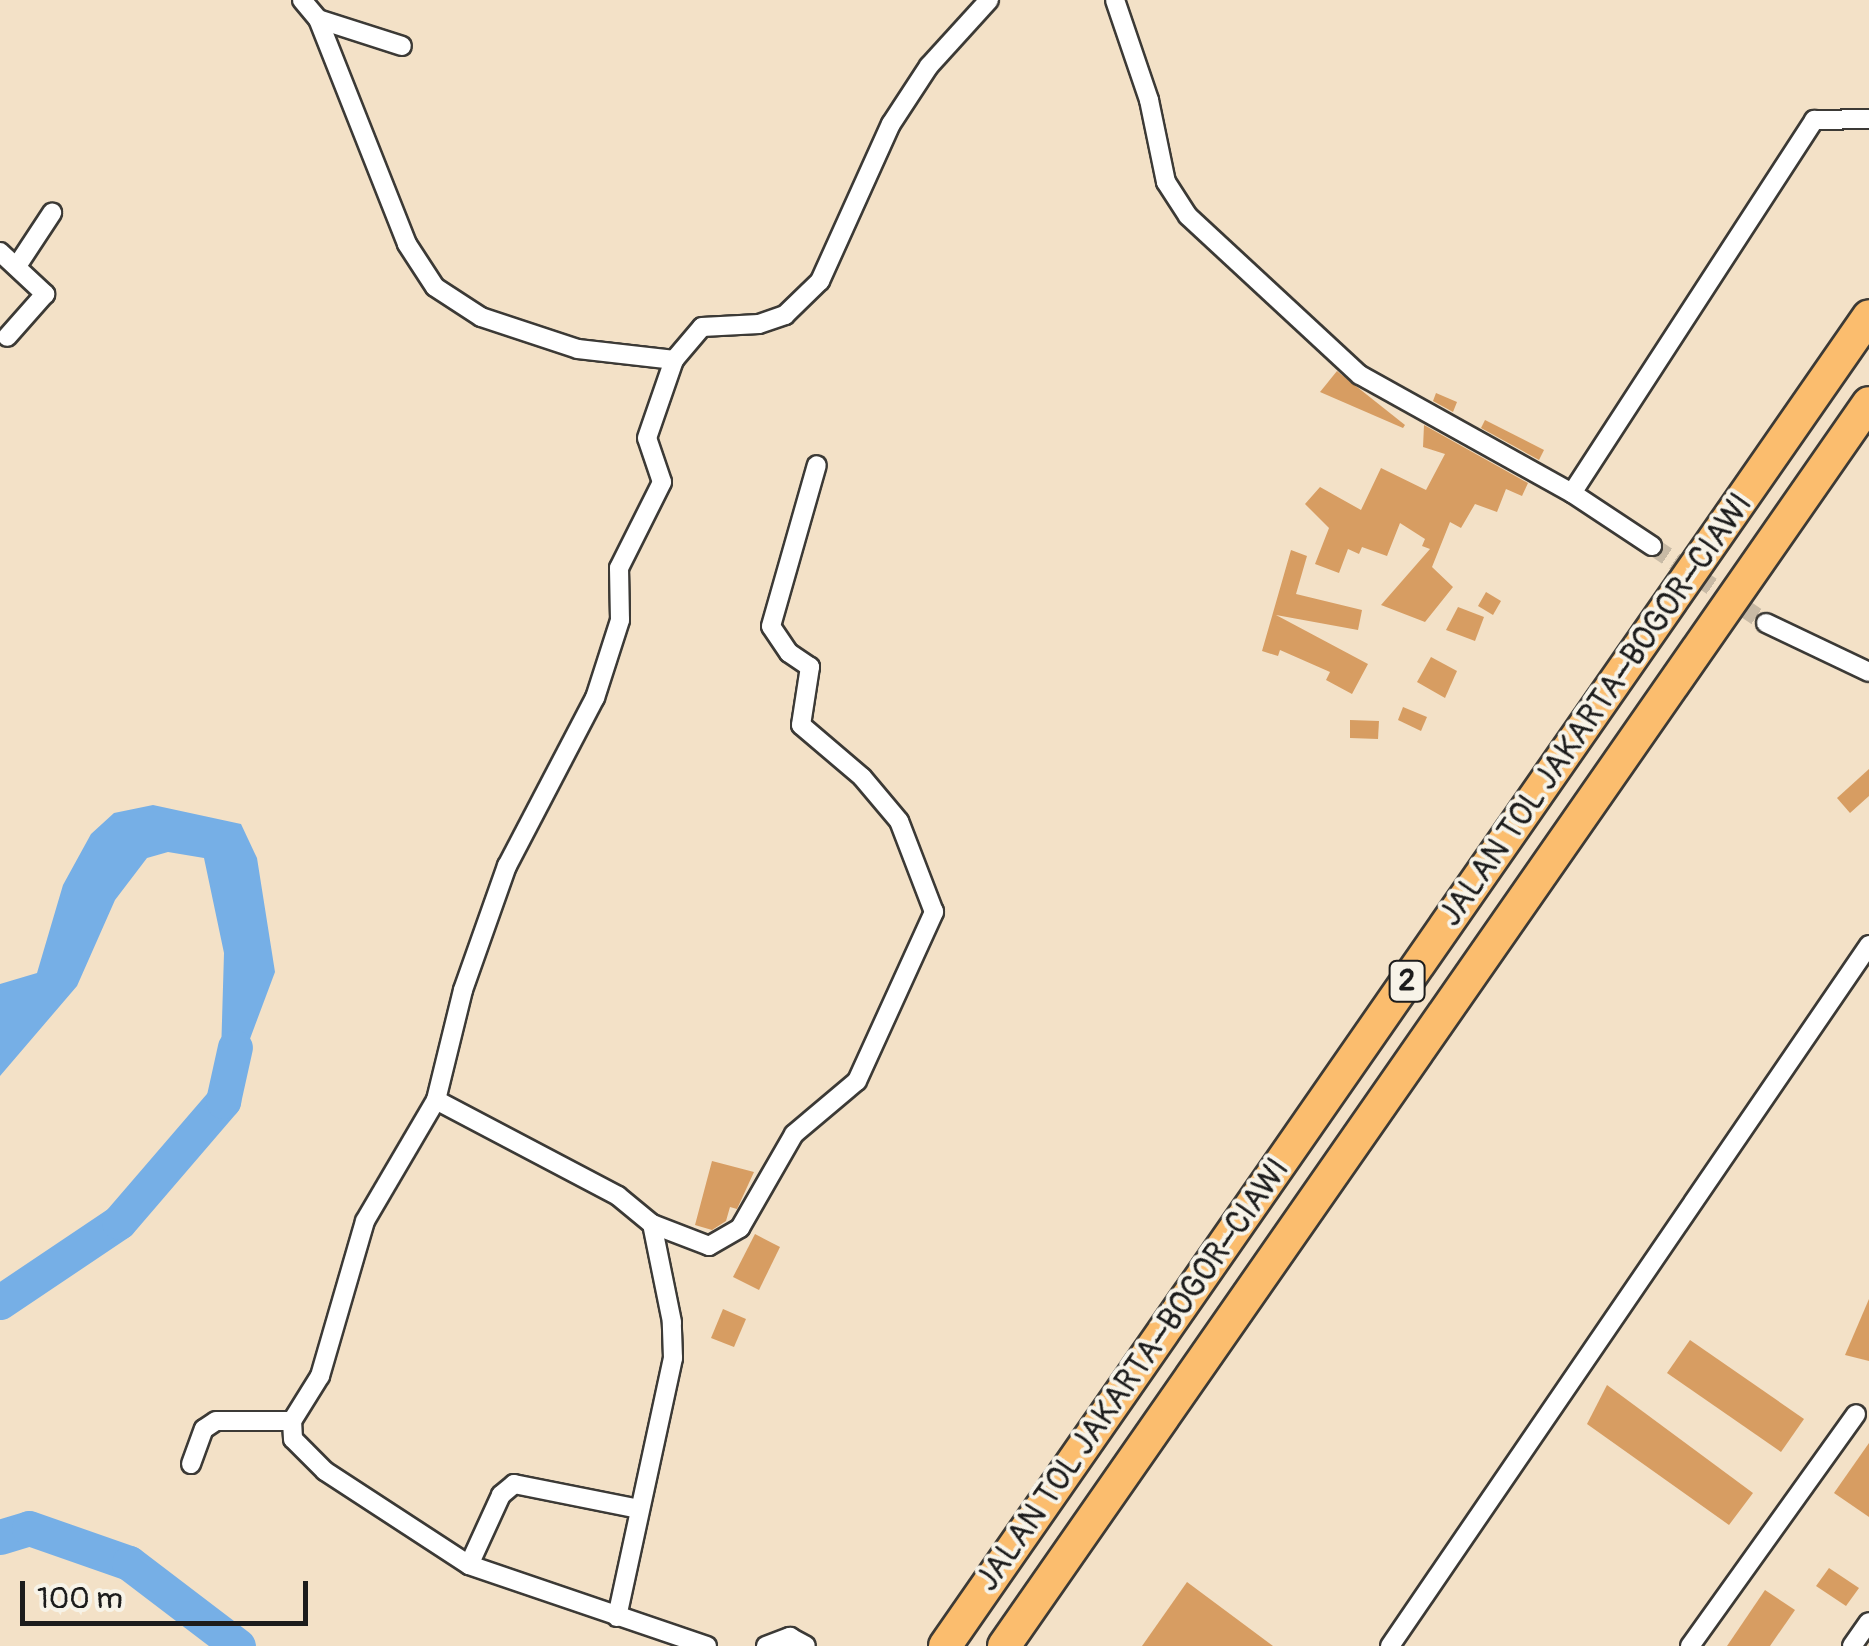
<!DOCTYPE html>
<html>
<head>
<meta charset="utf-8">
<style>
	body { margin:0 }
	#map { position:relative; width:1869px; height:1646px; overflow:hidden; background:#f3e1c7; font-family:Pangolin,sans-serif }
	div>[style] { position:absolute }
	[style*='--x'] { left:calc(var(--x)*1px); top:calc(var(--y)*1px); width:calc(var(--w)*1px); rotate:calc(var(--a)*1deg) }
	.water>* { inset:0; background:#76afe6 }
	.river>* { height:35px; margin:-17.5px; padding:0 17.5px; transform-origin:17.5px; border-radius:17.5px; background:#76afe6 }
	.building>* { inset:0; background:#d79d62 }
	.street-tunnel>* { height:18px; margin-top:-9px; transform-origin:0; background:repeating-linear-gradient(90deg,#c8baa5 0 18px,transparent 0 27px) }
	.roads { filter:drop-shadow(2px 0 #3c3a36) drop-shadow(-2px 0 #3c3a36) drop-shadow(0 2px #3c3a36) drop-shadow(0 -2px #3c3a36) }
	.street>* { height:18px; margin:-9px; padding:0 9px; transform-origin:9px; border-radius:9px; background:#fff }
	.highway>* { height:32px; margin:-16px; padding:0 16px; transform-origin:16px; border-radius:16px; background:#fbbd6e }
	span { translate:-50% -50%; white-space:nowrap; text-align:center; line-height:1.15; -webkit-text-stroke:8px #f7f3e8; paint-order:stroke }
	.shield-label span { padding:2px 8px; background:#f7f3e8; border:2px solid; border-radius:8px; -webkit-text-stroke-width:0 }
	.shield-label { font-size:30px; color:#1c1c1c; font-weight:700 }
	.street-label { font-size:32px; color:#1c1c1c }
	.scale { position:absolute; left:20px; top:1581px; width:288px; height:45px; box-sizing:border-box; border:5px solid #1c1c1c; border-top:0; padding-left:12px; font-size:30px; line-height:35px; white-space:nowrap; color:#1c1c1c; -webkit-text-stroke:8px #f7f3e8; paint-order:stroke }
</style>
</head>
<body>
<div id="map">
	<div class="water">
		<i style="clip-path:polygon(153px 805px,241px 824px,257px 858px,275px 972px,236px 1076px,225px 1091px,220px 1088px,224px 953px,204px 858px,168px 852px,147px 858px,115px 900px,77px 986px,0 1076px,0 984px,37px 973px,63px 885px,91px 834px,114px 813px)"></i>
	</div>
	<div class="river">
		<i style="--x:0;--y:1302;--w:143;--a:-33.9"></i>
		<i style="--x:119;--y:1222;--w:160;--a:-49.3"></i>
		<i style="--x:223;--y:1101;--w:55;--a:-77.5"></i>
		<i style="--x:0;--y:1537;--w:30;--a:-17"></i>
		<i style="--x:29;--y:1528;--w:106;--a:19.3"></i>
		<i style="--x:129;--y:1563;--w:137;--a:37.3"></i>
	</div>
	<div class="building">
		<i style="clip-path:polygon(1337px 371px,1405px 425px,1403px 428px,1320px 392px)"></i>
		<i style="clip-path:polygon(1436px 393px,1457px 402px,1453px 412px,1433px 401px)"></i>
		<i style="clip-path:polygon(1485px 420px,1544px 450px,1539px 460px,1481px 428px)"></i>
		<i style="clip-path:polygon(1424px 425px,1528px 483px,1522px 496px,1506px 489px,1497px 512px,1475px 504px,1461px 528px,1450px 522px,1432px 567px,1453px 587px,1425px 622px,1381px 605px,1430px 549px,1422px 546px,1425px 539px,1400px 523px,1387px 556px,1362px 547px,1359px 554px,1348px 549px,1339px 573px,1315px 564px,1329px 528px,1305px 504px,1320px 487px,1361px 510px,1381px 468px,1426px 490px,1445px 454px,1423px 447px)"></i>
		<i style="clip-path:polygon(1291px 550px,1307px 556px,1296px 594px,1362px 610px,1358px 630px,1276px 615px,1368px 664px,1352px 694px,1326px 680px,1330px 672px,1280px 650px,1278px 656px,1262px 651px)"></i>
		<i style="clip-path:polygon(1486px 592px,1501px 601px,1493px 615px,1478px 606px)"></i>
		<i style="clip-path:polygon(1458px 607px,1484px 617px,1475px 641px,1446px 630px)"></i>
		<i style="clip-path:polygon(1431px 657px,1457px 671px,1445px 698px,1417px 682px)"></i>
		<i style="clip-path:polygon(1403px 707px,1427px 717px,1421px 731px,1398px 720px)"></i>
		<i style="clip-path:polygon(1350px 720px,1379px 721px,1378px 739px,1350px 738px)"></i>
		<i style="clip-path:polygon(1869px 769px,1869px 796px,1850px 813px,1837px 798px)"></i>
		<i style="clip-path:polygon(712px 1161px,754px 1172px,737px 1209px,730px 1207px,726px 1221px,712px 1230px,695px 1225px)"></i>
		<i style="clip-path:polygon(755px 1234px,780px 1247px,759px 1290px,733px 1277px)"></i>
		<i style="clip-path:polygon(1869px 1299px,1869px 1361px,1845px 1355px)"></i>
		<i style="clip-path:polygon(723px 1309px,746px 1319px,734px 1347px,711px 1338px)"></i>
		<i style="clip-path:polygon(1690px 1340px,1804px 1419px,1781px 1452px,1667px 1373px)"></i>
		<i style="clip-path:polygon(1607px 1385px,1753px 1493px,1729px 1525px,1587px 1424px)"></i>
		<i style="clip-path:polygon(1869px 1443px,1869px 1517px,1834px 1493px)"></i>
		<i style="clip-path:polygon(1829px 1568px,1859px 1588px,1846px 1606px,1816px 1586px)"></i>
		<i style="clip-path:polygon(1187px 1582px,1273px 1646px,1142px 1646px)"></i>
		<i style="clip-path:polygon(1765px 1590px,1795px 1610px,1770px 1646px,1727px 1646px)"></i>
	</div>
	<div class="street-tunnel">
		<i style="--x:1652;--y:546;--w:138;--a:34"></i>
	</div>
	<div class="roads">
		<div class="street">
			<i style="--x:302;--y:0;--w:25;--a:50"></i>
			<i style="--x:318;--y:19;--w:242;--a:68.4"></i>
			<i style="--x:407;--y:244;--w:51;--a:56.9"></i>
			<i style="--x:435;--y:287;--w:55;--a:33.1"></i>
			<i style="--x:481;--y:317;--w:102;--a:18.3"></i>
			<i style="--x:578;--y:349;--w:97;--a:6.5"></i>
			<i style="--x:1115;--y:0;--w:106;--a:71.2"></i>
			<i style="--x:1149;--y:100;--w:84;--a:78.3"></i>
			<i style="--x:1166;--y:182;--w:40;--a:57.1"></i>
			<i style="--x:1188;--y:216;--w:234;--a:42.8"></i>
			<i style="--x:1360;--y:375;--w:243;--a:29.1"></i>
			<i style="--x:1572;--y:493;--w:96;--a:33.5"></i>
			<i style="--x:318;--y:19;--w:88;--a:17.8"></i>
			<i style="--x:0;--y:252;--w:62;--a:43"></i>
			<i style="--x:45;--y:294;--w:57;--a:131.5"></i>
			<i style="--x:17;--y:266;--w:64;--a:-56.6"></i>
			<i style="--x:1572;--y:493;--w:445;--a:-57"></i>
			<i style="--x:1814;--y:120;--w:55;--a:-1"></i>
			<i style="--x:1766;--y:623;--w:114;--a:25.4"></i>
			<i style="--x:436;--y:1100;--w:206;--a:27.8"></i>
			<i style="--x:618;--y:1196;--w:44;--a:39.5"></i>
			<i style="--x:652;--y:1224;--w:61;--a:21.1"></i>
			<i style="--x:709;--y:1246;--w:36;--a:-30"></i>
			<i style="--x:740;--y:1228;--w:108;--a:-60.1"></i>
			<i style="--x:794;--y:1134;--w:82;--a:-40.1"></i>
			<i style="--x:857;--y:1081;--w:186;--a:-65.5"></i>
			<i style="--x:934;--y:912;--w:97;--a:-111"></i>
			<i style="--x:899;--y:821;--w:57;--a:-130.1"></i>
			<i style="--x:862;--y:777;--w:80;--a:-139.6"></i>
			<i style="--x:801;--y:725;--w:59;--a:-81.2"></i>
			<i style="--x:810;--y:667;--w:25;--a:-146"></i>
			<i style="--x:789;--y:653;--w:32;--a:-124"></i>
			<i style="--x:771;--y:626;--w:167;--a:-74.1"></i>
			<i style="--x:191;--y:1464;--w:37;--a:-70"></i>
			<i style="--x:204;--y:1429;--w:14;--a:-34"></i>
			<i style="--x:216;--y:1421;--w:76;--a:0"></i>
			<i style="--x:469;--y:1565;--w:77;--a:-65.4"></i>
			<i style="--x:501;--y:1495;--w:17;--a:-40"></i>
			<i style="--x:514;--y:1484;--w:127;--a:11.3"></i>
			<i style="--x:617;--y:1617;--w:265;--a:-77.8"></i>
			<i style="--x:673;--y:1358;--w:36;--a:-92"></i>
			<i style="--x:672;--y:1322;--w:100;--a:-101.5"></i>
			<i style="--x:707;--y:1646;--w:251;--a:-161.2"></i>
			<i style="--x:469;--y:1565;--w:172;--a:-146.9"></i>
			<i style="--x:325;--y:1471;--w:45;--a:-135"></i>
			<i style="--x:293;--y:1439;--w:18;--a:-93"></i>
			<i style="--x:292;--y:1421;--w:53;--a:-58.1"></i>
			<i style="--x:320;--y:1376;--w:161;--a:-73.8"></i>
			<i style="--x:365;--y:1221;--w:140;--a:-59.6"></i>
			<i style="--x:436;--y:1100;--w:113;--a:-76.2"></i>
			<i style="--x:463;--y:990;--w:132;--a:-70.5"></i>
			<i style="--x:507;--y:866;--w:190;--a:-62.4"></i>
			<i style="--x:595;--y:698;--w:82;--a:-72.2"></i>
			<i style="--x:620;--y:620;--w:52;--a:-91.1"></i>
			<i style="--x:619;--y:568;--w:96;--a:-63.4"></i>
			<i style="--x:662;--y:482;--w:46;--a:-108.8"></i>
			<i style="--x:647;--y:438;--w:83;--a:-70.9"></i>
			<i style="--x:674;--y:360;--w:43;--a:-49.7"></i>
			<i style="--x:702;--y:327;--w:57;--a:-3"></i>
			<i style="--x:759;--y:324;--w:28;--a:-19"></i>
			<i style="--x:785;--y:315;--w:49;--a:-44.2"></i>
			<i style="--x:820;--y:281;--w:172;--a:-65.7"></i>
			<i style="--x:891;--y:124;--w:69;--a:-56.8"></i>
			<i style="--x:929;--y:66;--w:89;--a:-47.7"></i>
			<i style="--x:766;--y:1646;--w:26;--a:-21"></i>
			<i style="--x:790;--y:1637;--w:18;--a:29"></i>
			<i style="--x:1390;--y:1646;--w:849;--a:-55.65"></i>
			<i style="--x:1690;--y:1646;--w:285;--a:-54.4"></i>
			<i style="--x:1852;--y:1646;--w:29;--a:-55"></i>
		</div>
		<div class="highway">
			<i style="--x:945;--y:1646;--w:1619;--a:-55.21"></i>
			<i style="--x:1004;--y:1646;--w:1514;--a:-55.17"></i>
		</div>
	</div>
	<div class="shield-label">
		<span style="left:1407px;top:981px">2</span>
	</div>
	<div class="street-label">
		<span style="left:1596px;top:710px;rotate:-55deg">JALAN TOL JAKARTA–BOGOR–CIAWI</span>
		<span style="left:1133px;top:1375px;rotate:-55deg">JALAN TOL JAKARTA–BOGOR–CIAWI</span>
	</div>
	<div class="scale">100 m</div>
</div>
</body>
</html>
